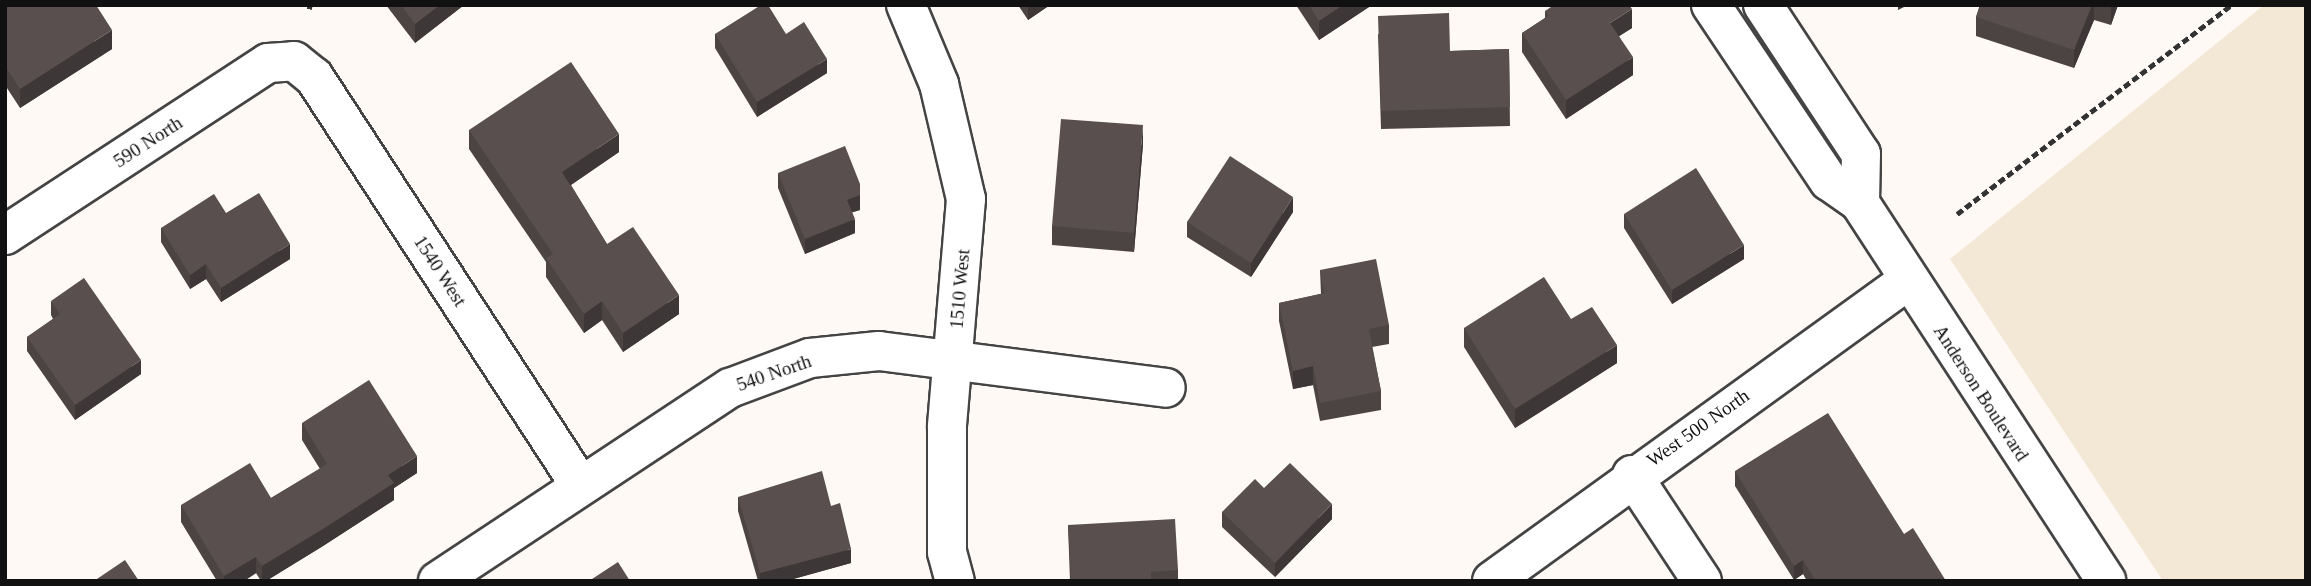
<!DOCTYPE html>
<html>
<head>
<meta charset="utf-8">
<style>
	body { margin:0 }
	#map { position:relative; width:2311px; height:586px; overflow:hidden; background:#fef9f5; font-family:"Times New Roman",serif }
	div>[style] { position:absolute }
	[style*='--x'] { left:calc(var(--x)*1px); top:calc(var(--y)*1px); width:calc(var(--w)*1px); rotate:calc(var(--a)*1deg) }
	.farmland>* { inset:0; background:#f3e7d6 }
	.path>* { height:4.5px; margin-top:-2.25px; transform-origin:0; background:repeating-linear-gradient(90deg,#333 0 7px,transparent 0 10.5px) }
	.roads { filter:drop-shadow(2px 0 #444) drop-shadow(-2px 0 #444) drop-shadow(0 2px #444) drop-shadow(0 -2px #444) }
	.minor>* { height:38px; margin:-19px; padding:0 19px; transform-origin:19px; border-radius:19px; background:#fff }
	.wall>* { inset:0; background:#4c4443 }
	.shaded-wall>* { inset:0; background:#3e3737 }
	.building>* { inset:0; background:#584f4e }
	span { translate:-50% -50%; white-space:nowrap; text-align:center; line-height:1.15; -webkit-text-stroke:7px #fff; paint-order:stroke }
	.street-label { font-size:19px; color:#111 }
	.frame { position:absolute; inset:0; border:7px solid #111; pointer-events:none }
</style>
</head>
<body>
<div id="map">
	<div class="farmland">
		<i style="clip-path:polygon(2264px 5px,2306px 5px,2306px 581px,2163px 581px,1950px 259px)"></i>
	</div>
	<div class="path">
		<i style="--x:309;--y:9;--w:4;--a:-76"></i>
		<i style="--x:1957;--y:214;--w:345;--a:-37.3"></i>
	</div>
	<div class="roads">
		<div class="minor">
			<i style="--x:906;--y:5;--w:86;--a:67.3"></i>
			<i style="--x:939;--y:84;--w:118;--a:76.8"></i>
			<i style="--x:966;--y:199;--w:229;--a:94.8"></i>
			<i style="--x:947;--y:427;--w:125;--a:90"></i>
			<i style="--x:947;--y:552;--w:30;--a:75"></i>
			<i style="--x:1711;--y:5;--w:212;--a:56.2"></i>
			<i style="--x:1829;--y:181;--w:38;--a:35"></i>
			<i style="--x:1860;--y:203;--w:451;--a:56.9"></i>
			<i style="--x:1763;--y:5;--w:178;--a:56.7"></i>
			<i style="--x:1861;--y:154;--w:49;--a:91.2"></i>
			<i style="--x:5;--y:235;--w:314;--a:-33.2"></i>
			<i style="--x:268;--y:63;--w:26;--a:-4"></i>
			<i style="--x:294;--y:61;--w:26;--a:39"></i>
			<i style="--x:314;--y:77;--w:488;--a:56.9"></i>
			<i style="--x:1632;--y:475;--w:127;--a:56.6"></i>
			<i style="--x:438;--y:581;--w:350;--a:-33.5"></i>
			<i style="--x:730;--y:388;--w:85;--a:-20.6"></i>
			<i style="--x:810;--y:358;--w:69;--a:-5.8"></i>
			<i style="--x:879;--y:351;--w:289;--a:7.3"></i>
			<i style="--x:1492;--y:581;--w:512;--a:-35.86"></i>
		</div>
	</div>
	<div class="wall">
		<i style="clip-path:polygon(5px 5px,112px 49px,20px 108px,5px 85px)"></i>
		<i style="clip-path:polygon(386px 5px,464px 5px,415px 43px)"></i>
		<i style="clip-path:polygon(1018px 5px,1050px 5px,1028px 20px)"></i>
		<i style="clip-path:polygon(1296px 5px,1372px 5px,1319px 40px)"></i>
		<i style="clip-path:polygon(1980px 5px,2118px 5px,2111px 25px,2094px 20px,2074px 68px,1976px 36px,1976px 17px)"></i>
		<i style="clip-path:polygon(1545px 11px,1632px 28px,1619px 36px,1633px 75px,1566px 119px,1522px 52px,1522px 33px,1545px 18px)"></i>
		<i style="clip-path:polygon(715px 34px,786px 34px,827px 73px,757px 117px,715px 48px)"></i>
		<i style="clip-path:polygon(1378px 34px,1450px 51px,1509px 49px,1510px 126px,1381px 129px)"></i>
		<i style="clip-path:polygon(469px 130px,619px 152px,571px 185px,607px 244px,679px 314px,623px 352px,602px 320px,584px 333px,546px 277px,546px 262px,469px 149px)"></i>
		<i style="clip-path:polygon(1143px 144px,1134px 252px,1052px 245px,1052px 226px)"></i>
		<i style="clip-path:polygon(778px 173px,860px 210px,852px 212px,855px 233px,805px 254px,778px 188px)"></i>
		<i style="clip-path:polygon(1293px 212px,1251px 277px,1187px 237px,1187px 222px)"></i>
		<i style="clip-path:polygon(226px 213px,290px 259px,221px 302px,206px 279px,190px 289px,161px 242px,161px 228px)"></i>
		<i style="clip-path:polygon(1624px 214px,1744px 259px,1672px 304px,1624px 228px)"></i>
		<i style="clip-path:polygon(1320px 270px,1389px 325px,1389px 344px,1372px 347px,1381px 391px,1381px 410px,1320px 421px,1313px 385px,1293px 389px,1279px 321px,1279px 303px,1321px 294px)"></i>
		<i style="clip-path:polygon(51px 301px,141px 374px,75px 420px,27px 351px,27px 337px,53px 319px,51px 315px)"></i>
		<i style="clip-path:polygon(1571px 319px,1617px 363px,1515px 428px,1464px 347px,1464px 328px)"></i>
		<i style="clip-path:polygon(302px 423px,417px 473px,394px 488px,394px 500px,323px 546px,266px 581px,261px 581px,256px 573px,244px 581px,217px 581px,181px 522px,181px 505px,271px 498px,320px 469px,302px 440px)"></i>
		<i style="clip-path:polygon(1735px 471px,1904px 534px,1946px 581px,1807px 581px,1803px 574px,1794px 580px,1735px 486px)"></i>
		<i style="clip-path:polygon(738px 497px,831px 506px,851px 563px,786px 581px,758px 581px,738px 511px)"></i>
		<i style="clip-path:polygon(1222px 512px,1332px 519px,1275px 577px,1222px 527px)"></i>
		<i style="clip-path:polygon(1068px 525px,1178px 570px,1178px 581px,1070px 581px)"></i>
	</div>
	<div class="shaded-wall">
		<i style="clip-path:polygon(440px 5px,464px 5px,415px 43px,415px 24px)"></i>
		<i style="clip-path:polygon(1028px 5px,1050px 5px,1028px 20px)"></i>
		<i style="clip-path:polygon(1343px 5px,1372px 5px,1319px 40px,1319px 21px)"></i>
		<i style="clip-path:polygon(1898px 5px,1908px 5px,1898px 10px)"></i>
		<i style="clip-path:polygon(2092px 5px,2094px 5px,2094px 20px,2074px 68px,2074px 50px)"></i>
		<i style="clip-path:polygon(2112px 5px,2118px 5px,2111px 25px,2111px 7px)"></i>
		<i style="clip-path:polygon(1632px 9px,1632px 28px,1610px 42px,1610px 23px)"></i>
		<i style="clip-path:polygon(112px 30px,112px 49px,20px 108px,20px 89px)"></i>
		<i style="clip-path:polygon(1633px 57px,1633px 75px,1566px 119px,1566px 100px)"></i>
		<i style="clip-path:polygon(827px 59px,827px 73px,757px 117px,757px 102px)"></i>
		<i style="clip-path:polygon(1143px 125px,1143px 144px,1134px 252px,1134px 233px)"></i>
		<i style="clip-path:polygon(619px 134px,619px 152px,562px 191px,562px 172px)"></i>
		<i style="clip-path:polygon(860px 184px,860px 210px,847px 214px,847px 200px)"></i>
		<i style="clip-path:polygon(1293px 197px,1293px 212px,1251px 277px,1251px 263px)"></i>
		<i style="clip-path:polygon(855px 219px,855px 233px,805px 254px,805px 239px)"></i>
		<i style="clip-path:polygon(290px 244px,290px 259px,221px 302px,221px 288px)"></i>
		<i style="clip-path:polygon(1744px 245px,1744px 259px,1672px 304px,1672px 290px)"></i>
		<i style="clip-path:polygon(206px 264px,206px 279px,190px 289px,190px 275px)"></i>
		<i style="clip-path:polygon(679px 295px,679px 314px,623px 352px,623px 333px)"></i>
		<i style="clip-path:polygon(602px 301px,602px 320px,584px 333px,584px 314px)"></i>
		<i style="clip-path:polygon(1617px 345px,1617px 363px,1515px 428px,1515px 409px)"></i>
		<i style="clip-path:polygon(141px 360px,141px 374px,75px 420px,75px 405px)"></i>
		<i style="clip-path:polygon(1313px 366px,1313px 385px,1293px 389px,1293px 371px)"></i>
		<i style="clip-path:polygon(417px 456px,417px 473px,394px 488px,394px 500px,323px 546px,266px 581px,262px 581px,262px 566px,388px 475px)"></i>
		<i style="clip-path:polygon(1332px 504px,1332px 519px,1275px 577px,1275px 563px)"></i>
		<i style="clip-path:polygon(851px 549px,851px 563px,786px 581px,760px 581px,760px 573px)"></i>
		<i style="clip-path:polygon(256px 557px,256px 573px,244px 581px,224px 581px,224px 576px)"></i>
		<i style="clip-path:polygon(1803px 560px,1803px 574px,1794px 580px,1794px 566px)"></i>
	</div>
	<div class="building">
		<i style="clip-path:polygon(5px 5px,96px 5px,112px 30px,20px 89px,5px 66px)"></i>
		<i style="clip-path:polygon(401px 5px,440px 5px,415px 24px)"></i>
		<i style="clip-path:polygon(761px 5px,768px 5px,786px 34px,804px 22px,827px 59px,757px 102px,715px 34px)"></i>
		<i style="clip-path:polygon(1309px 5px,1343px 5px,1319px 21px)"></i>
		<i style="clip-path:polygon(1554px 5px,1629px 5px,1632px 9px,1610px 23px,1633px 57px,1566px 100px,1522px 33px,1548px 16px,1545px 11px)"></i>
		<i style="clip-path:polygon(1980px 5px,2092px 5px,2074px 50px,1976px 17px)"></i>
		<i style="clip-path:polygon(1449px 13px,1450px 51px,1509px 49px,1510px 107px,1381px 111px,1378px 16px)"></i>
		<i style="clip-path:polygon(571px 62px,619px 134px,562px 172px,607px 244px,633px 227px,679px 295px,623px 333px,602px 301px,584px 314px,546px 258px,553px 254px,469px 130px)"></i>
		<i style="clip-path:polygon(1061px 119px,1143px 125px,1134px 233px,1052px 226px)"></i>
		<i style="clip-path:polygon(845px 146px,860px 184px,860px 195px,847px 200px,855px 219px,805px 239px,778px 173px)"></i>
		<i style="clip-path:polygon(1230px 156px,1293px 197px,1251px 263px,1187px 222px)"></i>
		<i style="clip-path:polygon(1696px 168px,1744px 245px,1672px 290px,1624px 214px)"></i>
		<i style="clip-path:polygon(259px 193px,290px 244px,221px 288px,206px 264px,190px 275px,161px 228px,214px 194px,226px 213px)"></i>
		<i style="clip-path:polygon(1376px 259px,1389px 325px,1369px 329px,1381px 391px,1320px 403px,1313px 366px,1293px 371px,1279px 303px,1324px 293px,1320px 270px)"></i>
		<i style="clip-path:polygon(1544px 277px,1571px 319px,1592px 307px,1617px 345px,1515px 409px,1464px 328px)"></i>
		<i style="clip-path:polygon(84px 278px,141px 360px,75px 405px,27px 337px,60px 314px,51px 301px)"></i>
		<i style="clip-path:polygon(369px 380px,417px 456px,388px 475px,394px 483px,323px 529px,262px 566px,256px 557px,224px 576px,181px 505px,250px 463px,271px 498px,327px 464px,302px 423px)"></i>
		<i style="clip-path:polygon(1828px 413px,1904px 534px,1913px 528px,1946px 581px,1816px 581px,1803px 560px,1794px 566px,1735px 471px)"></i>
		<i style="clip-path:polygon(1290px 463px,1332px 504px,1275px 563px,1222px 512px,1255px 479px,1264px 488px)"></i>
		<i style="clip-path:polygon(822px 471px,831px 506px,840px 503px,851px 549px,760px 573px,738px 497px)"></i>
		<i style="clip-path:polygon(1175px 519px,1178px 570px,1151px 572px,1151px 581px,1071px 581px,1068px 525px)"></i>
		<i style="clip-path:polygon(125px 560px,139px 581px,94px 581px)"></i>
		<i style="clip-path:polygon(618px 562px,630px 581px,589px 581px)"></i>
	</div>
	<div class="street-label">
		<span style="left:148px;top:142px;rotate:-33deg">590 North</span>
		<span style="left:440px;top:271px;rotate:57deg">1540 West</span>
		<span style="left:960px;top:289px;rotate:-85deg">1510 West</span>
		<span style="left:774px;top:373px;rotate:-19deg">540 North</span>
		<span style="left:1981px;top:393px;rotate:57deg">Anderson Boulevard</span>
		<span style="left:1698px;top:428px;rotate:-35deg">West 500 North</span>
	</div>
	<div class="frame"></div>
</div>
</body>
</html>
